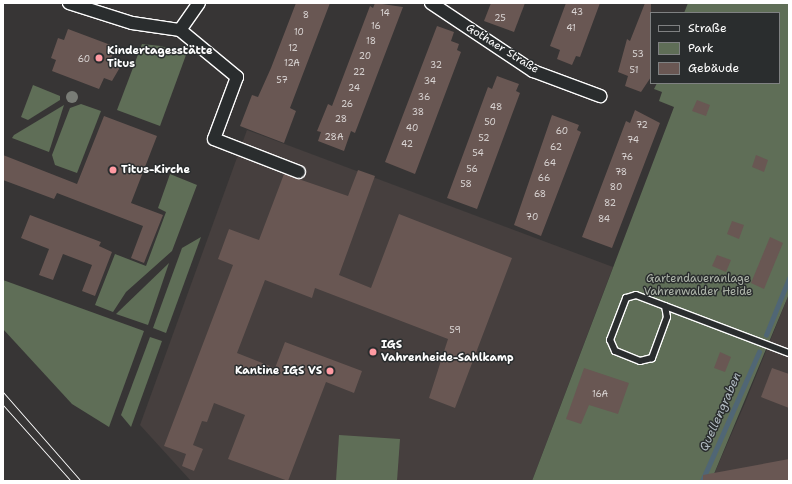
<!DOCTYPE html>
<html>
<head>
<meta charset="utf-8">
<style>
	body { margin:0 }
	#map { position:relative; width:792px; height:484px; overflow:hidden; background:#373535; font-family:"Shantell Sans",sans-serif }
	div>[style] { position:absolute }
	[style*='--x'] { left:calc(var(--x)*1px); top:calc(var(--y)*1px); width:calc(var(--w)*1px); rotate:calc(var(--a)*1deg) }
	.built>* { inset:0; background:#463f3e }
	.green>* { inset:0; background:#5f6e57 }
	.stream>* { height:4.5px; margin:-2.25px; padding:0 2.25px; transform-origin:2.25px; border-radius:2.25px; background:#506675 }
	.building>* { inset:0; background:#695753 }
	.roads { filter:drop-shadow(1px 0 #fff) drop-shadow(-1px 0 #fff) drop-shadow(0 1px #fff) drop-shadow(0 -1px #fff) }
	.service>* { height:6px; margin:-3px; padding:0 3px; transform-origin:3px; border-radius:3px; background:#2a2d2e }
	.minor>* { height:12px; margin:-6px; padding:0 6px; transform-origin:6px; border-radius:6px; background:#2a2d2e }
	.tram>* { height:1px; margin:-0.5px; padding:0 0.5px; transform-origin:0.5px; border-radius:0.5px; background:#fff }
	.trees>* { width:12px; height:12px; margin:-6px; border-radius:50%; background:#797c76 }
	.dots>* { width:11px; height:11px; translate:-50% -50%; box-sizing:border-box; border:2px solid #2a2d2e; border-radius:50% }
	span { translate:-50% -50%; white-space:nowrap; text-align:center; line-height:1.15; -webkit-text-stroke:3px #2a2d2e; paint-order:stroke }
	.number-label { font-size:9px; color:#dad5d4 }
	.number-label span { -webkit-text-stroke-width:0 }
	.street-label { font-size:11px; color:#fff }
	.poi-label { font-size:11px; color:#fff; font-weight:700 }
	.left { translate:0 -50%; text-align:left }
	.right { translate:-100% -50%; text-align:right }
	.park-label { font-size:11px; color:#afb6ab }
	.water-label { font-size:12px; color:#b0bac1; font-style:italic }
	.frame { position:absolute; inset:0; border:4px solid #fff; pointer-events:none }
	.legend { position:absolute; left:650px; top:12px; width:130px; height:72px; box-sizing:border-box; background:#2a2d2e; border:1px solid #7f8182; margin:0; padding:5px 7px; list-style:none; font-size:12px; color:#fff }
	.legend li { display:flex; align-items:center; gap:8px; height:20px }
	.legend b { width:20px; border:1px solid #7f8182 }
</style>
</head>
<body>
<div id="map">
	<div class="built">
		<i style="clip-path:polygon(247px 130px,613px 267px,532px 481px,191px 481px,140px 425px)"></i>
		<i style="clip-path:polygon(789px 294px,789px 481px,711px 481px,745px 403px)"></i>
	</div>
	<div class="green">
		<i style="clip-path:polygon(688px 3px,789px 3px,789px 294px,711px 481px,532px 481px,674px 107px,659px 101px,662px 92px,654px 89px,657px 83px,779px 83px,779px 13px,684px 13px)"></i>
		<i style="clip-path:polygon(142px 44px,161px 46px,186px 55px,160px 126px,117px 110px)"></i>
		<i style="clip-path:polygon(33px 85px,60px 96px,60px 100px,28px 120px,21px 117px)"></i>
		<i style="clip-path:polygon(81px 104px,101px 111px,77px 173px,55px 165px,52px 155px,70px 108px)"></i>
		<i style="clip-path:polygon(64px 105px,49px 152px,12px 138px,14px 135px)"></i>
		<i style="clip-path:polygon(170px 174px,197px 185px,172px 251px,126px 292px,113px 312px,95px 305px,115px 254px,146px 266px,166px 212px,158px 208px)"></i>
		<i style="clip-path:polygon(201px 237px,166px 333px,153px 328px,182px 248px)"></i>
		<i style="clip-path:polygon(169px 263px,148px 325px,116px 314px)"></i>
		<i style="clip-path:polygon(3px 280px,144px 331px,109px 427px,72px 404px,3px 329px)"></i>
		<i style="clip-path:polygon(150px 337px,162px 341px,131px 427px,121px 415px)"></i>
		<i style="clip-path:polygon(339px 435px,400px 439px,397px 481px,336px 481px)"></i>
	</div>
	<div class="stream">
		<i style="--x:766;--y:335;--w:61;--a:-68"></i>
		<i style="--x:702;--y:481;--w:141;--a:-66.2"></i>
	</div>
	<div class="building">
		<i style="clip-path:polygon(296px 3px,330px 3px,290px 108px,296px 111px,284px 143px,240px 126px,252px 95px,258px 97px,271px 68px)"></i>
		<i style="clip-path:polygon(375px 3px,403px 7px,355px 133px,351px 131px,344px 151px,318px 141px,321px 132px,317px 131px,328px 104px,332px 106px,370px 6px,373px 8px)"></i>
		<i style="clip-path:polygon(491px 3px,525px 3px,514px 32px,484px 21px)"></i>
		<i style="clip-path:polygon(566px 3px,600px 3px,580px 57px,576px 56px,572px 65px,557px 59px,560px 50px,550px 46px)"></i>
		<i style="clip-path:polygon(645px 3px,651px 3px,651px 77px,641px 92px,625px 86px,628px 76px,618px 72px,627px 39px,630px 41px)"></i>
		<i style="clip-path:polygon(437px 26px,454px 32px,451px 41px,459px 44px,457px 50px,461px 52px,415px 174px,385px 162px)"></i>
		<i style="clip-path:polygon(68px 29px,116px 47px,111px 58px,119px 61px,119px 69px,112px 81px,104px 78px,99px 89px,52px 71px,56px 60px,51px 58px,58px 38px,64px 40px)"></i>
		<i style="clip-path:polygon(497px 76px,519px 84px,516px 91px,520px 93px,477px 209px,447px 198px,488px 87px,492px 89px)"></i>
		<i style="clip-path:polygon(697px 100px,710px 105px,706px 116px,692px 111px)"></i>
		<i style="clip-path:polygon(635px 110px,660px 123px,612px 248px,582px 237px,626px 121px,630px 123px)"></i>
		<i style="clip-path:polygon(552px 115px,579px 125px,577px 130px,581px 132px,541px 236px,514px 225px)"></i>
		<i style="clip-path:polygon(104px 116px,157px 136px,131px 203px,163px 215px,144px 263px,131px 258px,143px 226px,57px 193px,54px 199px,3px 180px,3px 155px,77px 184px)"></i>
		<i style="clip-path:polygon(756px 155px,768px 160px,764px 172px,752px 167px)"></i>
		<i style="clip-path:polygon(358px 170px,375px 176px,339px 275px,371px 288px,399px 214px,512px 258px,455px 408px,429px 398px,448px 339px,315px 288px,312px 298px,265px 280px,237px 353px,275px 368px,285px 342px,362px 371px,354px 393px,326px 382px,288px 481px,228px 459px,245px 415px,214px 403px,207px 422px,202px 421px,193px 445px,203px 449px,194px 471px,182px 466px,186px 454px,164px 446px,233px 265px,218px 259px,229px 229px,259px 240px,284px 174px,348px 196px)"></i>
		<i style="clip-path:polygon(30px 215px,101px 242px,99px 246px,112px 252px,95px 296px,82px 291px,92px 265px,63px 254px,53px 280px,39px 275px,49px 249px,21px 238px)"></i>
		<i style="clip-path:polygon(732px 221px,744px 225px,739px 239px,727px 234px)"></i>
		<i style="clip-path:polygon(770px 237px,783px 243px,764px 289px,751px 283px)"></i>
		<i style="clip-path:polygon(717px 255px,731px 260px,726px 272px,712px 266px)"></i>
		<i style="clip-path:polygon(720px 352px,731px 357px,725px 372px,714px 368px)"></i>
		<i style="clip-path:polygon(584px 368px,629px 383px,618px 414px,589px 405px,581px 424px,566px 419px)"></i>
		<i style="clip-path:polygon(772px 368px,789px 374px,789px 408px,761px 397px)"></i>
		<i style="clip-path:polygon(789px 459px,789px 481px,703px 481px,703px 475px)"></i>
	</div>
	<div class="roads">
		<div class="service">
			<i style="--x:665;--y:306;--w:11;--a:80"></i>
			<i style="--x:667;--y:317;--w:44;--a:110.1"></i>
			<i style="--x:652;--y:358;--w:12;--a:166"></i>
			<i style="--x:640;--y:361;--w:27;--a:-158"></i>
			<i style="--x:615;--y:351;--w:12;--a:-114"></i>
			<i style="--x:610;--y:340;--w:45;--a:-69.1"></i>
			<i style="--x:626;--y:298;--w:10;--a:-17"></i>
			<i style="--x:636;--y:295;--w:164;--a:20.8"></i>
		</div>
		<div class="minor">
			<i style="--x:69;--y:3;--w:66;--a:17.6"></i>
			<i style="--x:132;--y:23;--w:49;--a:8.3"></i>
			<i style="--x:431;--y:3;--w:123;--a:33.7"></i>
			<i style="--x:533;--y:71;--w:72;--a:20.5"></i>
			<i style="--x:180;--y:30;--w:74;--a:39.5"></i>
			<i style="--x:237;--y:77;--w:66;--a:110.4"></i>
			<i style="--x:214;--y:139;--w:91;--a:21.2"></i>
			<i style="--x:180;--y:30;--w:33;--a:-55"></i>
		</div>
	</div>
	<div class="tram">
		<i style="--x:3;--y:392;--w:118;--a:48.8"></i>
		<i style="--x:3;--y:405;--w:102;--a:48.2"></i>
	</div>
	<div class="trees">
		<i style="left:72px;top:97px"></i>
	</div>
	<div class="dots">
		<i style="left:99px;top:58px;background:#ff9aa2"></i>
		<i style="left:113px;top:170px;background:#ff9aa2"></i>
		<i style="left:373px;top:352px;background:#ff9aa2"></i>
		<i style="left:330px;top:371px;background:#ff9aa2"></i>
	</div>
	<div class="number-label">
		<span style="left:577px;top:12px">43</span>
		<span style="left:385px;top:13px">14</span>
		<span style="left:306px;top:15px">8</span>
		<span style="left:500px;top:18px">25</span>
		<span style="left:376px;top:26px">16</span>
		<span style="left:571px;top:28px">41</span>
		<span style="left:299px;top:32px">10</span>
		<span style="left:371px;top:41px">18</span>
		<span style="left:293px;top:48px">12</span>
		<span style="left:638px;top:54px">53</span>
		<span style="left:365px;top:56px">20</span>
		<span style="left:84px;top:59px">60</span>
		<span style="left:292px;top:63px">12A</span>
		<span style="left:436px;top:65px">32</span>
		<span style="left:634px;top:70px">51</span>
		<span style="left:359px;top:72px">22</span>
		<span style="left:282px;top:80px">57</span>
		<span style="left:430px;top:81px">34</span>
		<span style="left:354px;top:88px">24</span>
		<span style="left:424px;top:97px">36</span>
		<span style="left:347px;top:104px">26</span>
		<span style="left:496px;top:107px">48</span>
		<span style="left:418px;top:112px">38</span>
		<span style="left:341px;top:119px">28</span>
		<span style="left:490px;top:122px">50</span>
		<span style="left:642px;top:125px">72</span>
		<span style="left:412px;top:128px">40</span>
		<span style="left:562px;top:131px">60</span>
		<span style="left:334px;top:137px">28A</span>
		<span style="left:484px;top:138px">52</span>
		<span style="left:633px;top:140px">74</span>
		<span style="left:407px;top:144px">42</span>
		<span style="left:556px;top:147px">62</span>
		<span style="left:478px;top:153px">54</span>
		<span style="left:627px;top:157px">76</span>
		<span style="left:550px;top:163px">64</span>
		<span style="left:472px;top:169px">56</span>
		<span style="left:621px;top:172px">78</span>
		<span style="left:544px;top:178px">66</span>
		<span style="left:466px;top:184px">58</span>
		<span style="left:616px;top:187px">80</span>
		<span style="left:540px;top:194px">68</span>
		<span style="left:610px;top:203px">82</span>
		<span style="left:532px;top:217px">70</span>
		<span style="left:604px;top:219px">84</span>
		<span style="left:455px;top:330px">59</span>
		<span style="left:600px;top:394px">16A</span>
	</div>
	<div class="street-label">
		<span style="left:502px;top:49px;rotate:32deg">Gothaer Straße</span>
	</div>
	<div class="poi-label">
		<span class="left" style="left:107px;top:58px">Kindertagesstätte<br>Titus</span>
		<span class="left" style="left:121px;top:170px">Titus-Kirche</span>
		<span class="left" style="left:381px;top:352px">IGS<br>Vahrenheide-Sahlkamp</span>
		<span class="right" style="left:322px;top:371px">Kantine IGS VS</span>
	</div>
	<div class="park-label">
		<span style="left:698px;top:286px">Gartendaueranlage<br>Vahrenwalder Heide</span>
	</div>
	<div class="water-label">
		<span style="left:721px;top:412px;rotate:-66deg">Quellengraben</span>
	</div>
	<div class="frame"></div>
	<ul class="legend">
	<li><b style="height:5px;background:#2a2d2e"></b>Straße</li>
	<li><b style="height:11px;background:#5f6e57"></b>Park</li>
	<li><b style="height:11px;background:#695753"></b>Gebäude</li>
	</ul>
</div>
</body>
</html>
